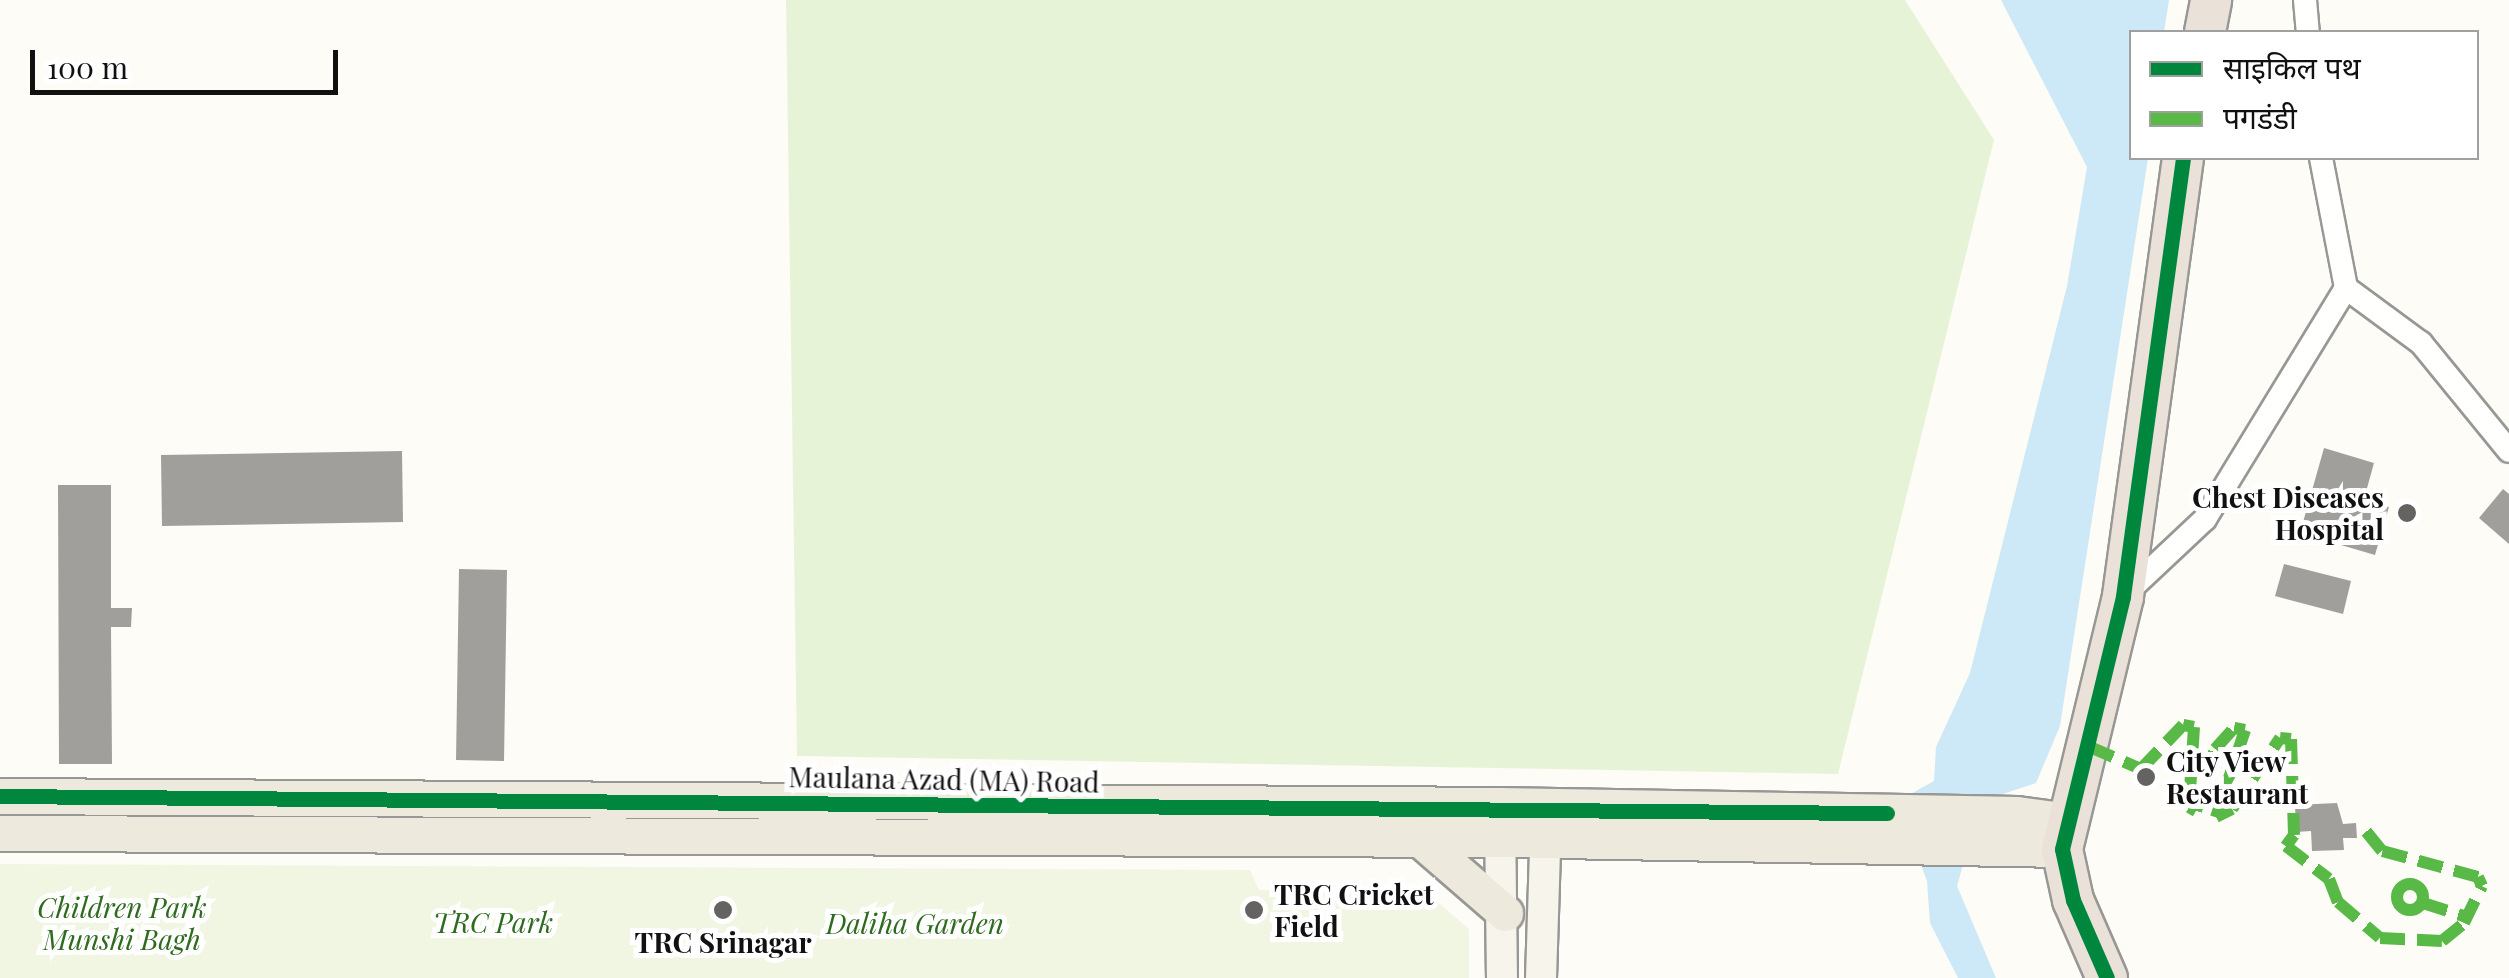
<!DOCTYPE html>
<html>
<head>
<meta charset="utf-8">
<style>
	body { margin:0 }
	#map { position:relative; width:2509px; height:978px; overflow:hidden; background:#fdfcf7; font-family:"Playfair Display","Noto Sans Devanagari",serif }
	div>[style] { position:absolute }
	[style*='--x'] { left:calc(var(--x)*1px); top:calc(var(--y)*1px); width:calc(var(--w)*1px); rotate:calc(var(--a)*1deg) }
	.green>* { inset:0; background:#e7f3d7 }
	.pitch>* { inset:0; background:#f0f6e1 }
	.water>* { inset:0; background:#cde8f7 }
	.building>* { inset:0; background:#a19f9c }
	.roads { filter:drop-shadow(2px 0 #979795) drop-shadow(-2px 0 #979795) drop-shadow(0 2px #979795) drop-shadow(0 -2px #979795) }
	.street>* { height:22px; margin:-11px; padding:0 11px; transform-origin:11px; border-radius:11px; background:#fffffe }
	.secondary>* { height:30px; margin:-15px; padding:0 15px; transform-origin:15px; border-radius:15px; background:#f6f4eb }
	.primary>* { height:35px; margin:-17.5px; padding:0 17.5px; transform-origin:17.5px; border-radius:17.5px; background:#ede9dc }
	.highway>* { height:40px; margin:-20px; padding:0 20px; transform-origin:20px; border-radius:20px; background:#eae1d8 }
	.quiet>* { height:12px; margin-top:-6px; transform-origin:0; background:repeating-linear-gradient(90deg,#58b947 0 25px,transparent 0 37px) }
	.quiet>.ring { margin:-6px; padding:0; box-sizing:content-box; background:none; border:12px solid #58b947; border-radius:50% }
	.cycleway>* { height:15px; margin:-7.5px; padding:0 7.5px; transform-origin:7.5px; border-radius:7.5px; background:#00873e }
	.dots>* { width:28px; height:28px; translate:-50% -50%; box-sizing:border-box; border:5px solid #fff; border-radius:50% }
	span { translate:-50% -50%; white-space:nowrap; text-align:center; line-height:1.15; -webkit-text-stroke:10px #fff; paint-order:stroke }
	.poi-label { font-size:28px; color:#111; font-weight:700 }
	.right { translate:-100% -50%; text-align:right }
	.left { translate:0 -50%; text-align:left }
	.street-label { font-size:28px; color:#111 }
	.park-label { font-size:28px; color:#2f6b1f; font-style:italic }
	.legend { position:absolute; left:2129px; top:30px; width:350px; height:130px; box-sizing:border-box; background:#fff; border:2px solid #a0a0a0; margin:0; padding:12px 18px; list-style:none; font-size:30px; color:#111 }
	.legend li { display:flex; align-items:center; gap:20px; height:50px }
	.legend b { width:50px; border:2px solid #a0a0a0 }
	.scale { position:absolute; left:30px; top:50px; width:308px; height:45px; box-sizing:border-box; border:5px solid #111; border-top:0; padding-left:12px; font-size:30px; line-height:35px; white-space:nowrap; color:#111; -webkit-text-stroke:8px #fff; paint-order:stroke }
</style>
</head>
<body>
<div id="map">
	<div class="green">
		<i style="clip-path:polygon(786px 0,1905px 0,1994px 140px,1838px 774px,797px 756px)"></i>
	</div>
	<div class="pitch">
		<i style="clip-path:polygon(0 864px,1250px 870px,1259px 890px,1425px 891px,1469px 929px,1469px 978px,0 978px)"></i>
	</div>
	<div class="water">
		<i style="clip-path:polygon(2001px 0,2169px 0,2164px 32px,2132px 32px,2132px 158px,2148px 158px,2060px 726px,2036px 783px,1981px 801px,1957px 886px,1996px 978px,1958px 978px,1930px 923px,1927px 881px,1898px 801px,1934px 781px,1936px 747px,1970px 673px,2067px 286px,2087px 167px)"></i>
	</div>
	<div class="building">
		<i style="clip-path:polygon(2324px 448px,2374px 463px,2364px 499px,2389px 507px,2375px 555px,2300px 533px)"></i>
		<i style="clip-path:polygon(402px 451px,403px 522px,162px 526px,161px 455px)"></i>
		<i style="clip-path:polygon(58px 485px,111px 485px,111px 608px,132px 608px,131px 627px,111px 627px,112px 764px,59px 764px)"></i>
		<i style="clip-path:polygon(2503px 489px,2509px 494px,2509px 544px,2479px 518px)"></i>
		<i style="clip-path:polygon(2284px 564px,2351px 581px,2343px 614px,2275px 596px)"></i>
		<i style="clip-path:polygon(459px 569px,507px 570px,504px 761px,456px 760px)"></i>
		<i style="clip-path:polygon(2337px 803px,2343px 824px,2356px 823px,2357px 838px,2343px 838px,2344px 850px,2312px 851px,2311px 831px,2296px 832px,2295px 805px)"></i>
	</div>
	<div class="roads">
		<div class="street">
			<i style="--x:2305;--y:0;--w:32;--a:85"></i>
			<i style="--x:2321;--y:158;--w:132;--a:79.1"></i>
			<i style="--x:2123;--y:596;--w:112;--a:-43.2"></i>
			<i style="--x:2205;--y:519;--w:271;--a:-58.6"></i>
			<i style="--x:2346;--y:288;--w:93;--a:36.3"></i>
			<i style="--x:2421;--y:343;--w:139;--a:50.8"></i>
		</div>
		<div class="secondary">
			<i style="--x:1500;--y:816;--w:162;--a:89.3"></i>
			<i style="--x:1541;--y:978;--w:161;--a:-88.2"></i>
		</div>
		<div class="primary">
			<i style="--x:0;--y:796;--w:1499;--a:0.34"></i>
			<i style="--x:1499;--y:805;--w:518;--a:1"></i>
			<i style="--x:2017;--y:814;--w:51;--a:7.8"></i>
			<i style="--x:0;--y:833;--w:1502;--a:0.23"></i>
			<i style="--x:1502;--y:839;--w:560;--a:1.02"></i>
			<i style="--x:1422;--y:841;--w:110;--a:40.9"></i>
		</div>
		<div class="highway">
			<i style="--x:2205;--y:32;--w:33;--a:-79"></i>
			<i style="--x:2107;--y:978;--w:85;--a:-113.6"></i>
			<i style="--x:2073;--y:900;--w:52;--a:-102.2"></i>
			<i style="--x:2062;--y:849;--w:260;--a:-76.4"></i>
			<i style="--x:2123;--y:596;--w:442;--a:-82.2"></i>
		</div>
	</div>
	<div class="quiet">
		<i style="--x:2090;--y:747;--w:56;--a:23.3"></i>
		<i style="--x:2141;--y:769;--w:61;--a:-46.3"></i>
		<i style="--x:2183;--y:725;--w:11;--a:10"></i>
		<i style="--x:2194;--y:727;--w:80;--a:93.6"></i>
		<i style="--x:2189;--y:807;--w:8;--a:30"></i>
		<i style="--x:2196;--y:811;--w:65;--a:-73"></i>
		<i style="--x:2215;--y:749;--w:28;--a:-48"></i>
		<i style="--x:2234;--y:728;--w:11;--a:10"></i>
		<i style="--x:2245;--y:730;--w:92;--a:108.4"></i>
		<i style="--x:2216;--y:817;--w:18;--a:-27"></i>
		<i style="--x:2232;--y:809;--w:86;--a:-55.9"></i>
		<i style="--x:2280;--y:738;--w:11;--a:5"></i>
		<i style="--x:2291;--y:739;--w:96;--a:88.2"></i>
		<i style="--x:2294;--y:835;--w:14;--a:126"></i>
		<i style="--x:2286;--y:846;--w:54;--a:37.5"></i>
		<i style="--x:2329;--y:879;--w:25;--a:69"></i>
		<i style="--x:2338;--y:902;--w:55;--a:40.6"></i>
		<i style="--x:2380;--y:938;--w:62;--a:2.8"></i>
		<i style="--x:2442;--y:941;--w:28;--a:-39"></i>
		<i style="--x:2464;--y:923;--w:41;--a:-64.1"></i>
		<i style="--x:2482;--y:886;--w:10;--a:-114"></i>
		<i style="--x:2478;--y:877;--w:99;--a:-164.8"></i>
		<i style="--x:2382;--y:851;--w:33;--a:-129"></i>
		<i class="ring" style="left:2397px;top:884px;width:14px;height:14px"></i>
		<i style="--x:2423;--y:903;--w:46;--a:17.7"></i>
	</div>
	<div class="cycleway">
		<i style="--x:0;--y:796;--w:1887;--a:0.52"></i>
		<i style="--x:2107;--y:978;--w:85;--a:-113.6"></i>
		<i style="--x:2073;--y:900;--w:52;--a:-102.2"></i>
		<i style="--x:2062;--y:849;--w:260;--a:-76.4"></i>
		<i style="--x:2123;--y:596;--w:442;--a:-82.2"></i>
	</div>
	<div class="dots">
		<i style="left:2407px;top:513px;background:#646362"></i>
		<i style="left:2146px;top:777px;background:#646362"></i>
		<i style="left:723px;top:910px;background:#646362"></i>
		<i style="left:1254px;top:910px;background:#646362"></i>
	</div>
	<div class="poi-label">
		<span class="right" style="left:2384px;top:513px">Chest Diseases<br>Hospital</span>
		<span class="left" style="left:2166px;top:777px">City View<br>Restaurant</span>
		<span class="left" style="left:1274px;top:910px">TRC Cricket<br>Field</span>
		<span style="left:723px;top:942px">TRC Srinagar</span>
	</div>
	<div class="street-label">
		<span style="left:944px;top:779px;rotate:1deg">Maulana Azad (MA) Road</span>
	</div>
	<div class="park-label">
		<span style="left:122px;top:923px">Children Park<br>Munshi Bagh</span>
		<span style="left:493px;top:922px">TRC Park</span>
		<span style="left:915px;top:923px">Daliha Garden</span>
	</div>
	<ul class="legend">
	<li><b style="height:12px;background:#00873e"></b>साइकिल पथ</li>
	<li><b style="height:12px;background:#58b947"></b>पगडंडी</li>
	</ul>
	<div class="scale">100 m</div>
</div>
</body>
</html>
